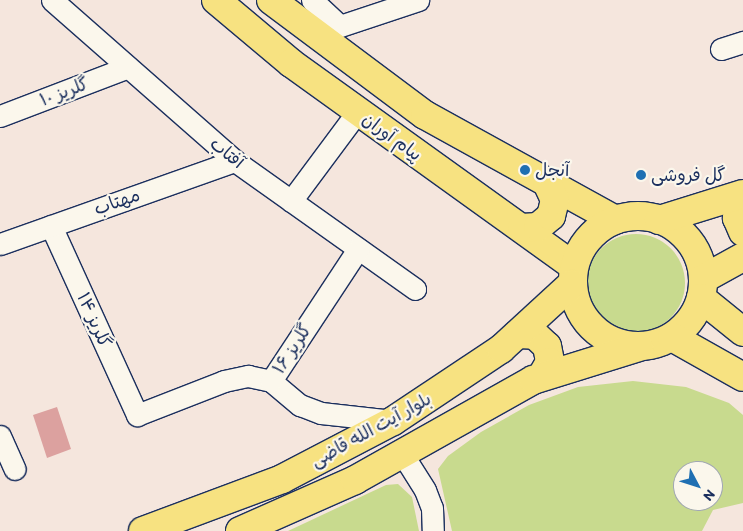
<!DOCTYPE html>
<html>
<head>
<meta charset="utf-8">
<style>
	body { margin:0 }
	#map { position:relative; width:743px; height:531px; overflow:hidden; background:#f5e6dd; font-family:Itim,"Playpen Sans Arabic",sans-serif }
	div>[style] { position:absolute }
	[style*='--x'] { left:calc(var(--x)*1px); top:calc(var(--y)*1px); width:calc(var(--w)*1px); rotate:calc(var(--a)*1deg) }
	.green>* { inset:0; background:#c8da8e }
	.round { border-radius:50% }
	.building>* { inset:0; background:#dca19f }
	.roads { filter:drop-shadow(1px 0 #1b2f5e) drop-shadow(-1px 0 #1b2f5e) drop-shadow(0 1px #1b2f5e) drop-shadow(0 -1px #1b2f5e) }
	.minor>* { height:21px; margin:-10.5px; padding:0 10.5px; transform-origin:10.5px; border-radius:10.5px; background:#fbf7ec }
	.major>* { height:28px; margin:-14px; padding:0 14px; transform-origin:14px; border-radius:14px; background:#f7e281 }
	.major>.ring { margin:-14px; padding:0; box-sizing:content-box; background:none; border:28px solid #f7e281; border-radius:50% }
	.dots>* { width:14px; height:14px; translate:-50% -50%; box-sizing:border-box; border:2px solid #fbf7ec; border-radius:50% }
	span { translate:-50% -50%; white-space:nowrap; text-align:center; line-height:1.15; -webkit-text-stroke:4.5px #fbf7ec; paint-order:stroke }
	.street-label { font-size:18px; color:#1b2f5e }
	.poi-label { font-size:18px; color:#1b2f5e }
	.left { translate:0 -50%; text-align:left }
	.north { position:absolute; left:673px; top:461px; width:50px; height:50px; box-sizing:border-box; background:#fbf7ec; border:1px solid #a1a7b3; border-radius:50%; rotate:130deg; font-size:14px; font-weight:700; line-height:20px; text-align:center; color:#1b2f5e }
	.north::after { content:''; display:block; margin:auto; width:18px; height:22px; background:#1f6fb2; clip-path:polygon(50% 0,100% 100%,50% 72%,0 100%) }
</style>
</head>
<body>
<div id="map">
	<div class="green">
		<i class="round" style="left:587px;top:234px;width:98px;height:98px"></i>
		<i style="clip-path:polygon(evenodd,633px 381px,686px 387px,729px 403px,743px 415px,743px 503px,713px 510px,702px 531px,452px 531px,438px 469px,448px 456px,481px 432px,529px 405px,578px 387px,633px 381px,683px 471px,713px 471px,713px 501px,683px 501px,683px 471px)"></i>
		<i style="clip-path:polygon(398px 484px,412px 497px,419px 531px,288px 531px,386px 485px)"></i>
	</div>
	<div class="building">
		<i style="clip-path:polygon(57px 407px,71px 449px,47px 458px,33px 415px)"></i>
	</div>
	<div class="roads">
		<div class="minor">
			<i style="--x:52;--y:0;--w:244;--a:41.3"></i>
			<i style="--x:235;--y:161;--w:221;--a:35.4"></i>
			<i style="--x:312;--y:0;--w:38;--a:43"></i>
			<i style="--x:313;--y:35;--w:111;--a:-18.4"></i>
			<i style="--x:721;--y:49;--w:23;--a:-18"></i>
			<i style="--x:0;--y:116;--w:137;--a:-20.9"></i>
			<i style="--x:291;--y:201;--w:111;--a:-53.4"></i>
			<i style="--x:51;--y:226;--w:208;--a:65.5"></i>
			<i style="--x:137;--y:415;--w:93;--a:-21.3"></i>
			<i style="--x:224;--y:381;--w:25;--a:-12"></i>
			<i style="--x:248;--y:376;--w:24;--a:12"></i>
			<i style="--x:271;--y:381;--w:38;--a:40"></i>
			<i style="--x:300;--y:405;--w:22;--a:21"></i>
			<i style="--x:321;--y:413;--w:72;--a:6.3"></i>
			<i style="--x:0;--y:244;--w:249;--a:-19.5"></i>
			<i style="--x:271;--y:381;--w:158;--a:-56.6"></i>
			<i style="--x:0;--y:436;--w:36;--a:66"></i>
			<i style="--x:403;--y:455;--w:41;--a:57.8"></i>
			<i style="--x:425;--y:490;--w:19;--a:69"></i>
			<i style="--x:432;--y:508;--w:23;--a:88"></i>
		</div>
		<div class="major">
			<i style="--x:216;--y:0;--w:98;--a:40"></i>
			<i style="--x:291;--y:63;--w:348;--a:35.7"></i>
			<i style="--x:271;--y:0;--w:192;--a:36.8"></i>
			<i style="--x:425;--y:115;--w:217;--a:28.9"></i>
			<i style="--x:743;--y:199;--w:20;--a:108"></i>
			<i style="--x:737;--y:218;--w:15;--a:67"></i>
			<i class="ring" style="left:573px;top:216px;width:102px;height:102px"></i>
			<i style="--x:659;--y:220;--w:88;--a:-17.2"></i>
			<i style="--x:522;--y:228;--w:16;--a:-4"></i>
			<i style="--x:538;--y:227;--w:17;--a:-40"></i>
			<i style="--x:551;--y:216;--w:16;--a:-76"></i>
			<i style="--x:555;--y:200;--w:17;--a:-115"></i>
			<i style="--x:703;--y:279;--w:46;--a:-28.8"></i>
			<i style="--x:701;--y:298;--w:54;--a:39"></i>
			<i style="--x:518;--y:334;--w:17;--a:3"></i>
			<i style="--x:535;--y:335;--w:16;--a:43"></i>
			<i style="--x:547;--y:346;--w:16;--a:79"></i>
			<i style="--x:550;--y:362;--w:16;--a:120"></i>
			<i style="--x:672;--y:337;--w:81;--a:29.4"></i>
			<i style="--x:143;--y:531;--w:148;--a:-20.5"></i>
			<i style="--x:282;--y:479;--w:125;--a:-27.6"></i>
			<i style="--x:393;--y:421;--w:130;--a:-33.7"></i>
			<i style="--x:501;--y:349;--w:96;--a:-42.5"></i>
			<i style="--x:240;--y:531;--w:126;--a:-23.9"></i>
			<i style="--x:355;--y:480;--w:204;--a:-29.3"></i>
			<i style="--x:533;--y:380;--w:111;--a:-17.3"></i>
		</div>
	</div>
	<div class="dots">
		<i style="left:525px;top:170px;background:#1f6fb2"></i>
		<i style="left:641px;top:175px;background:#1f6fb2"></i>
	</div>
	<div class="street-label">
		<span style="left:64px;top:92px;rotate:-21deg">گلریز ۱۰</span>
		<span style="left:392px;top:137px;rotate:36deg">پیام آوران</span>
		<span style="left:227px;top:153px;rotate:39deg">آفتاب</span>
		<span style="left:117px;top:202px;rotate:-19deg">مهتاب</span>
		<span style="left:94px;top:320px;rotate:66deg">گلریز ۱۴</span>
		<span style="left:292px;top:349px;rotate:-57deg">گلریز ۱۶</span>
		<span style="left:371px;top:430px;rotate:-29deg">بلوار آیت ‌الله قاضی</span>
	</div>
	<div class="poi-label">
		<span class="left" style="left:535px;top:170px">آنجل</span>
		<span class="left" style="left:651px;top:175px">گل فروشی</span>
	</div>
	<div class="north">N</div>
</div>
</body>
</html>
